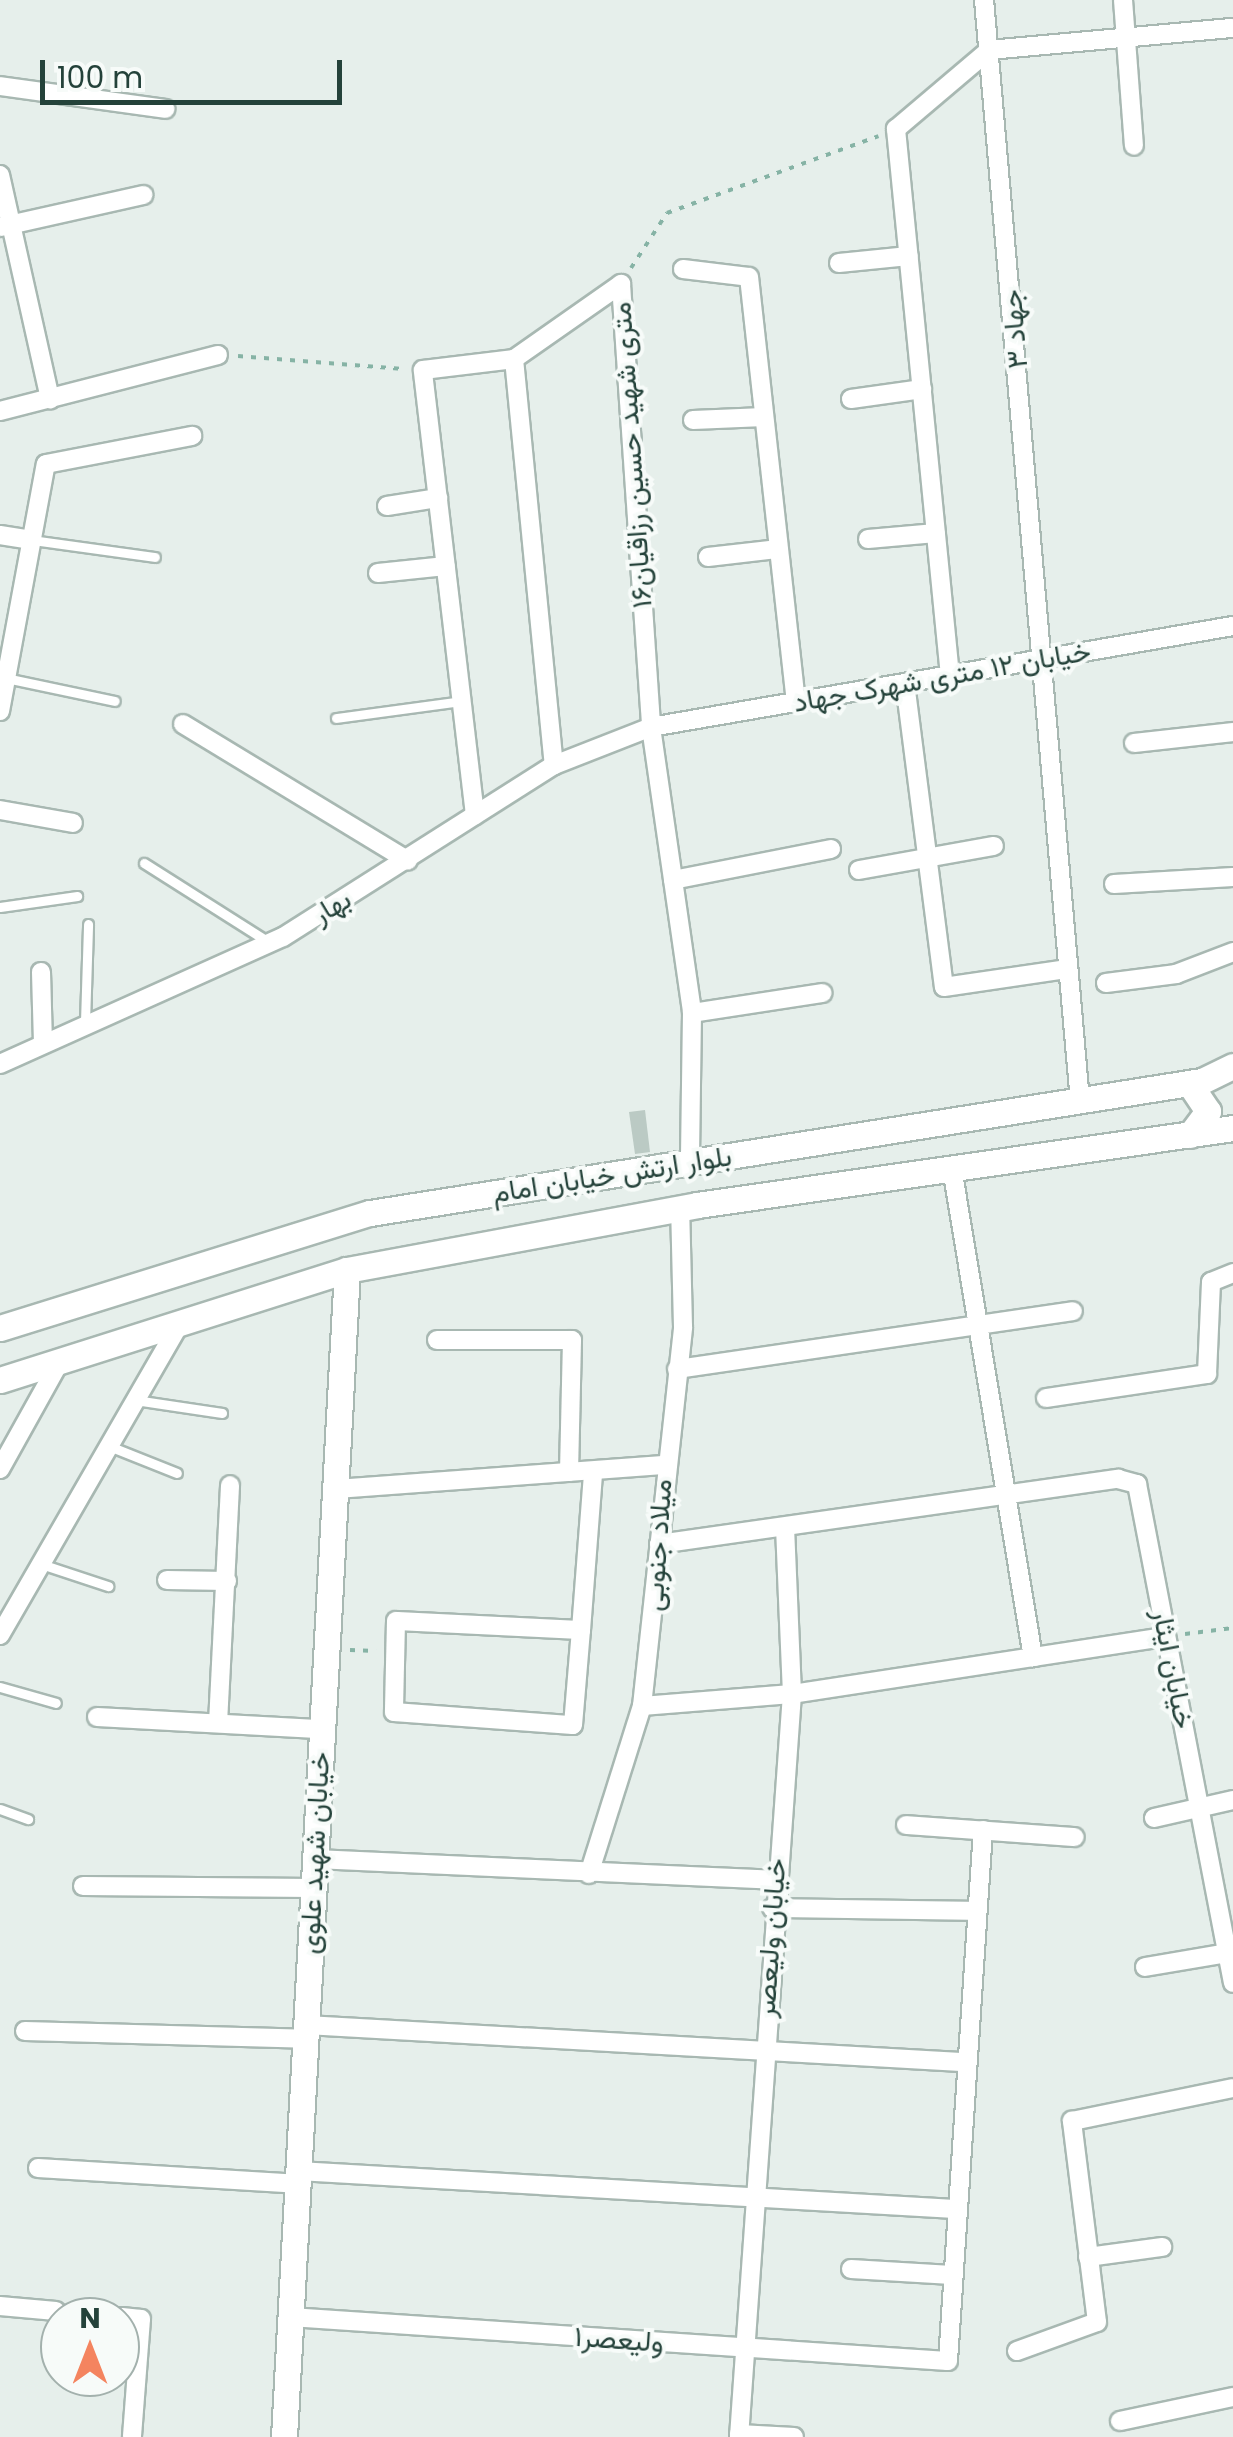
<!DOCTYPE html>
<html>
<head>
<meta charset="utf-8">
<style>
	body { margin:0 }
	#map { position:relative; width:1233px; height:2437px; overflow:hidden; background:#e6efeb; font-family:Poppins,Vazirmatn,sans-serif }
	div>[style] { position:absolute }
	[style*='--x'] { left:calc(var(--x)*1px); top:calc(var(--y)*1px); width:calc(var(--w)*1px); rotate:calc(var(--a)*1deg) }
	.building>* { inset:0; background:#bbcac4 }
	.path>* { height:4px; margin-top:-2px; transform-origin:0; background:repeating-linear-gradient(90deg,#86b3a5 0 5px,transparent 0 13px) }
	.roads { filter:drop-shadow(2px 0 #a8b8b2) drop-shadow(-2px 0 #a8b8b2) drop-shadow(0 2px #a8b8b2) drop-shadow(0 -2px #a8b8b2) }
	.service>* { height:9px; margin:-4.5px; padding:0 4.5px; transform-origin:4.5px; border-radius:4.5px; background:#fff }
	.minor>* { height:18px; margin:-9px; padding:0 9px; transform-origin:9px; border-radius:9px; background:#fff }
	.secondary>* { height:25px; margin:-12.5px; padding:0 12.5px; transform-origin:12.5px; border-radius:12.5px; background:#fff }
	span { translate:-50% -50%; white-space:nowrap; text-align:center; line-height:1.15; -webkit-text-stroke:8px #f7fbf9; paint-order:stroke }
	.street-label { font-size:28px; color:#24423a }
	.north { position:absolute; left:40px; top:2297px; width:100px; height:100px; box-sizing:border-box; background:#f7fbf9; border:2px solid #a3b1ad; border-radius:50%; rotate:0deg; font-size:28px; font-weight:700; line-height:40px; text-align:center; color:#24423a }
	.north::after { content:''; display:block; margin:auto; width:35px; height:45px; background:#f4845f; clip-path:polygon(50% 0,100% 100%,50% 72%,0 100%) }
	.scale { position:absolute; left:40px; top:60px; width:302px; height:45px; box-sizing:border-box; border:5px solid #24423a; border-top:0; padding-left:12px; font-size:30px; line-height:35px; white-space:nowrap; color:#24423a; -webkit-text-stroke:8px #f7fbf9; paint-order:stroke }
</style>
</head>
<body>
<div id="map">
	<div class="building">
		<i style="clip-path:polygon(645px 1110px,650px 1152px,635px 1154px,629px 1112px)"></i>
	</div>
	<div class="path">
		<i style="--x:631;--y:268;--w:66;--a:-56.8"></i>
		<i style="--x:667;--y:213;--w:225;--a:-20"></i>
		<i style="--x:238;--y:356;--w:166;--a:4.5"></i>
		<i style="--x:1185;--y:1634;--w:48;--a:-7.1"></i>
		<i style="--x:350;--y:1650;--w:26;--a:2"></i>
	</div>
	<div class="roads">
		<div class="service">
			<i style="--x:32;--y:540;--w:124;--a:7.9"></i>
			<i style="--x:6;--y:678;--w:111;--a:11.9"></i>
			<i style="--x:336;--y:718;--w:127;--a:-7.7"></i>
			<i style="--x:144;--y:863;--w:146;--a:32.4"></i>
			<i style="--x:0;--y:907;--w:78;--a:-8.1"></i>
			<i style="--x:85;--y:1022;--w:98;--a:-88.2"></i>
			<i style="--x:135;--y:1400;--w:88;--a:8.5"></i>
			<i style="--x:109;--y:1446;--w:73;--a:21.7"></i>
			<i style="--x:41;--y:1564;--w:71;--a:18.2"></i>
			<i style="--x:0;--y:1687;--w:58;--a:15.9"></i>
			<i style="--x:0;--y:1809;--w:30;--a:20"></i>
		</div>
		<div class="minor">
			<i style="--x:984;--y:0;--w:1105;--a:85.02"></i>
			<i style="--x:1123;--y:0;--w:146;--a:85.7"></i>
			<i style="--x:0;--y:86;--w:167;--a:7.9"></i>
			<i style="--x:0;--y:175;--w:230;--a:77.4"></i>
			<i style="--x:0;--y:227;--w:147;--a:-12.6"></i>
			<i style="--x:839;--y:263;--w:70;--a:-5.7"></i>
			<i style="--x:683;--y:269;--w:66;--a:6.9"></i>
			<i style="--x:749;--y:277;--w:428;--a:83.7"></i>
			<i style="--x:514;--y:359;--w:408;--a:84.4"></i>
			<i style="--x:851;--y:399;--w:72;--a:-8"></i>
			<i style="--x:0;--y:411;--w:225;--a:-14.4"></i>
			<i style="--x:693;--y:420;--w:71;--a:-2.4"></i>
			<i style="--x:387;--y:506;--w:52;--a:-8.9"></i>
			<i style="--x:0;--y:535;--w:32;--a:9"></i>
			<i style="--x:868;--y:539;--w:68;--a:-5"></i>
			<i style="--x:708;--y:557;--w:69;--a:-6.6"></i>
			<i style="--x:378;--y:573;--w:68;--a:-5.9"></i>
			<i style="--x:950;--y:676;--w:550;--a:-95.64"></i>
			<i style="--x:896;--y:129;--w:122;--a:-40.3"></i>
			<i style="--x:989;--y:50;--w:245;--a:-5.2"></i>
			<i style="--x:905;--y:683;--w:306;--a:82.7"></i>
			<i style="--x:944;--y:987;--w:125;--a:-8.3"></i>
			<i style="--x:0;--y:711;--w:251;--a:-79.5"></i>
			<i style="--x:46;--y:464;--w:149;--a:-10.9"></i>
			<i style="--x:183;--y:724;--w:263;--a:31.3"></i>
			<i style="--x:1134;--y:743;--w:100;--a:-6.3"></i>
			<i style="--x:0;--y:810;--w:74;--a:10.1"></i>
			<i style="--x:475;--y:815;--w:448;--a:-96.7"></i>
			<i style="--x:423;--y:370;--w:92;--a:-6.9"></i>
			<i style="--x:514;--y:359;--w:131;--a:-35"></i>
			<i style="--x:621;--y:284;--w:444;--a:86.1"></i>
			<i style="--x:651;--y:727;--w:289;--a:81.8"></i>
			<i style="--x:692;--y:1013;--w:150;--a:90.8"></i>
			<i style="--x:859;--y:870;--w:137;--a:-10.1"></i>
			<i style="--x:673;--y:880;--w:161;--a:-11.1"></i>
			<i style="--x:1114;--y:884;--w:119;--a:-3.4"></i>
			<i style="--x:41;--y:972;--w:71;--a:88.4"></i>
			<i style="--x:1106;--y:983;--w:71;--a:-7.3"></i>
			<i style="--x:1176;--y:974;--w:61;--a:-21.1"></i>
			<i style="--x:692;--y:1013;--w:132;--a:-8.7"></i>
			<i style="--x:0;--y:1064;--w:310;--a:-24.2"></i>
			<i style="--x:283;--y:937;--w:321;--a:-32.4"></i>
			<i style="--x:554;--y:765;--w:104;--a:-21.4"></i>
			<i style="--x:651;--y:727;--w:591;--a:-9.85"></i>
			<i style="--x:952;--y:1168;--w:496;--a:80.6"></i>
			<i style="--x:437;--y:1340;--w:135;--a:0"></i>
			<i style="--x:572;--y:1340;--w:132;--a:91.3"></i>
			<i style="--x:677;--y:1369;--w:400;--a:-8.3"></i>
			<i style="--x:1046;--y:1398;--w:163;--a:-8.5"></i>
			<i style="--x:1207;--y:1374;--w:92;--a:-87.5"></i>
			<i style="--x:1211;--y:1282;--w:24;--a:-22"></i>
			<i style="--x:0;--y:1469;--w:124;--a:-60.9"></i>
			<i style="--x:335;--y:1489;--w:330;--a:-4.2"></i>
			<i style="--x:659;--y:1544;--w:464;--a:-8.1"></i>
			<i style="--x:1118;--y:1479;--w:20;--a:15"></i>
			<i style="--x:1137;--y:1484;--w:508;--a:79.11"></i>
			<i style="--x:167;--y:1580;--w:60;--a:1"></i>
			<i style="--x:581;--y:1630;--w:185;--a:-177.2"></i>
			<i style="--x:396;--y:1621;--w:91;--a:91.3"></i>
			<i style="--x:394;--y:1712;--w:179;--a:4.2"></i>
			<i style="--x:573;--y:1725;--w:95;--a:-85.2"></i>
			<i style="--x:581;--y:1630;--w:155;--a:-85.6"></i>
			<i style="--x:0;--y:1635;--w:360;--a:-60"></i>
			<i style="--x:642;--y:1706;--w:150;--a:-4.6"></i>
			<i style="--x:792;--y:1694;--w:378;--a:-8.7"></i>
			<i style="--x:97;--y:1717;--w:225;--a:3.1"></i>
			<i style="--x:218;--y:1723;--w:238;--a:-87.1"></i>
			<i style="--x:1154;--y:1818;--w:81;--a:-12.8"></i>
			<i style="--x:906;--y:1825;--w:169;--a:4.1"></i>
			<i style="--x:315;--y:1859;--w:459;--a:2.6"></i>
			<i style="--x:589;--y:1874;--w:176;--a:-72.5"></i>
			<i style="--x:642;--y:1706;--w:381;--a:-83.8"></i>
			<i style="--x:683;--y:1327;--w:119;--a:-91.4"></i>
			<i style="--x:83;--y:1886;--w:230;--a:0.5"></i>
			<i style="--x:772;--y:1908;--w:203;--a:0.8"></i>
			<i style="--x:1145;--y:1967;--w:89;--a:-9.7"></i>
			<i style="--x:306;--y:2025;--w:656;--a:3.23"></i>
			<i style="--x:25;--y:2031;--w:280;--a:1.6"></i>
			<i style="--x:38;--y:2168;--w:259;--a:3.5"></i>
			<i style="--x:298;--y:2171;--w:658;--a:3.31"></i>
			<i style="--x:1088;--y:2257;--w:75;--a:-7.7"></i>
			<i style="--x:851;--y:2269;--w:101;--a:3.4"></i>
			<i style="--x:0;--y:2306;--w:56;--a:5.1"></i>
			<i style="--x:122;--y:2317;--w:19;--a:6"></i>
			<i style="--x:141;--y:2319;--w:118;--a:94.4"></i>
			<i style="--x:290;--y:2317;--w:659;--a:3.83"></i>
			<i style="--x:948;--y:2361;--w:532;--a:-86.23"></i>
			<i style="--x:1017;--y:2351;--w:85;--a:-19.9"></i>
			<i style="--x:1097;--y:2322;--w:203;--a:-97.1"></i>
			<i style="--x:1072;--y:2121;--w:164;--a:-11.6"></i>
			<i style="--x:1120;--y:2421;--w:116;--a:-12"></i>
			<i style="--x:739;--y:2434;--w:55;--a:3.1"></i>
			<i style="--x:739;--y:2437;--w:745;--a:-85.92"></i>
			<i style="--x:792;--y:1694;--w:167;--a:-92.4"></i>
		</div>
		<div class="secondary">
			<i style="--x:1189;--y:1083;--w:34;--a:56"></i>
			<i style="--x:1208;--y:1111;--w:30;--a:127"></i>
			<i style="--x:0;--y:1328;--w:387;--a:-17.3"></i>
			<i style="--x:370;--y:1213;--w:842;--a:-9.02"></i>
			<i style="--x:1202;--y:1081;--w:34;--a:-26"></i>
			<i style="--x:0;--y:1380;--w:364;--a:-17.6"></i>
			<i style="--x:347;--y:1270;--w:356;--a:-10.5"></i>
			<i style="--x:697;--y:1205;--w:542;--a:-8.17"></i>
			<i style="--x:284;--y:2437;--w:1169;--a:-86.91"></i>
		</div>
	</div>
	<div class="street-label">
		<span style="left:1015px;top:329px;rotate:-95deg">جهاد ۳</span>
		<span style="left:632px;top:455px;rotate:-94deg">۱۶متری شهید حسین رزاقیان</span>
		<span style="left:942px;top:677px;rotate:-10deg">خیابان ۱۲ متری شهرک جهاد</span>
		<span style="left:332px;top:907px;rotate:-31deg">بهار</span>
		<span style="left:612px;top:1175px;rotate:-9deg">بلوار ارتش خیابان امام</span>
		<span style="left:658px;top:1545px;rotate:-86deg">میلاد جنوبی</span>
		<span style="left:1173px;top:1669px;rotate:79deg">خیابان ایثار</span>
		<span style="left:315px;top:1853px;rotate:-87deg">خیابان شهید علوی</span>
		<span style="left:771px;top:1938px;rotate:-86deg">خیابان ولیعصر</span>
		<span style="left:619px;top:2340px;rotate:4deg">ولیعصر۱</span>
	</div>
	<div class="north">N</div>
	<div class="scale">100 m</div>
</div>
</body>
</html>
